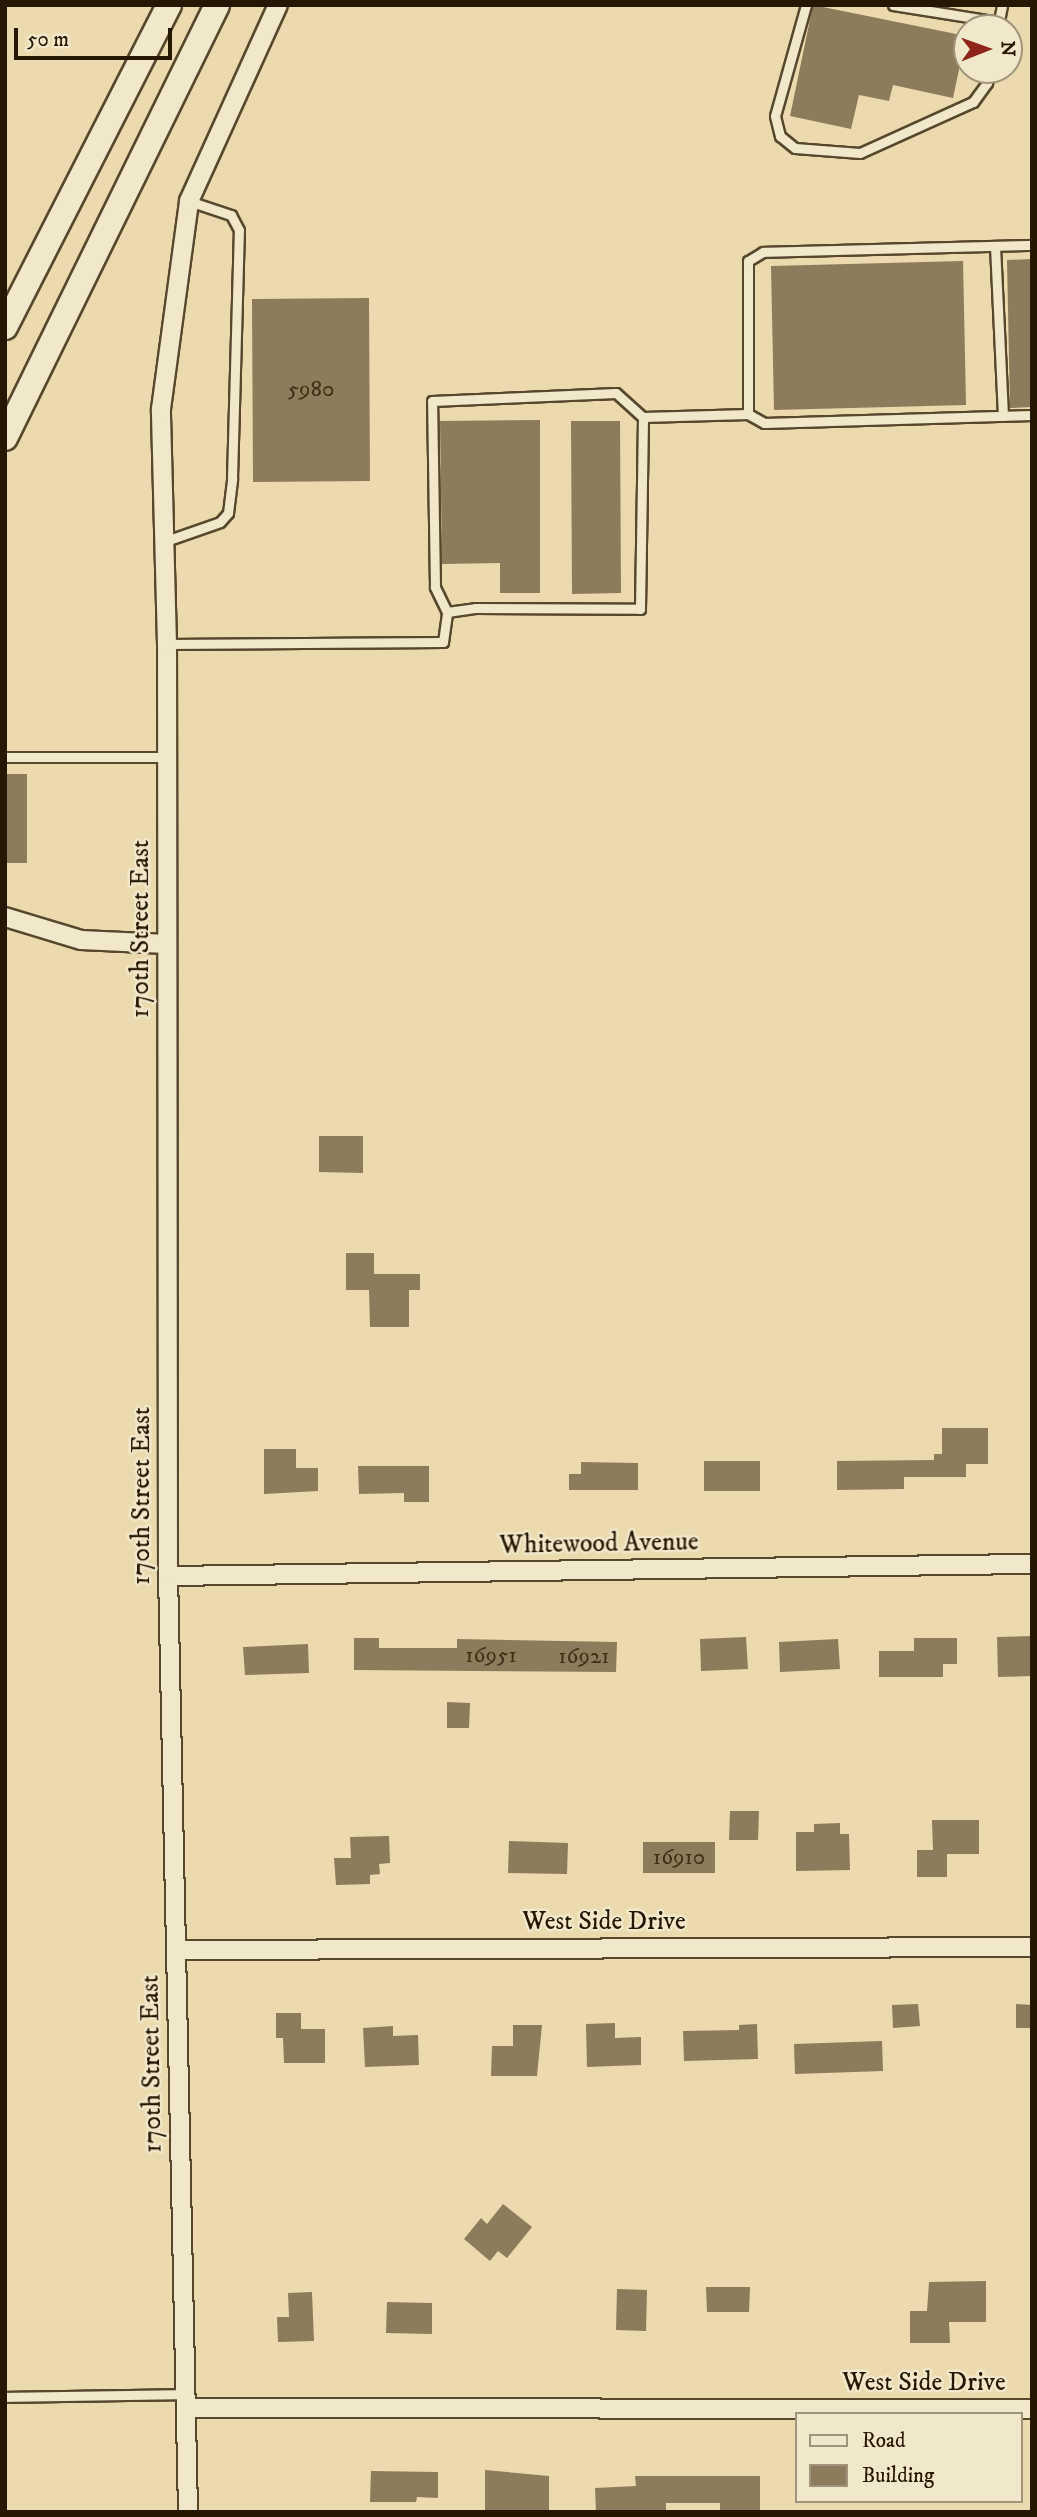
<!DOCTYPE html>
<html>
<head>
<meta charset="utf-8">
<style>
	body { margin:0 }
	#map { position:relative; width:1037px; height:2517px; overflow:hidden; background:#eadaad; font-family:"IM FELL DW Pica",serif }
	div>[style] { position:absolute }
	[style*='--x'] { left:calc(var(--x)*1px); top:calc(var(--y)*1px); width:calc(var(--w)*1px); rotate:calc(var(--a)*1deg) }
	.building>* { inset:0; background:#8c7c5b }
	.roads { filter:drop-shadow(2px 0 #57482d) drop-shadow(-2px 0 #57482d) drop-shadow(0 2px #57482d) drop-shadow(0 -2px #57482d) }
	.service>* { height:9px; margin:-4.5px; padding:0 4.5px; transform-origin:4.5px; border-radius:4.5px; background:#f1e7ca }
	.minor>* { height:18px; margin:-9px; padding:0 9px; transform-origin:9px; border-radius:9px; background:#f1e7ca }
	.secondary>* { height:24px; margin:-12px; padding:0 12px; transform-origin:12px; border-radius:12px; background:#f1e7ca }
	span { translate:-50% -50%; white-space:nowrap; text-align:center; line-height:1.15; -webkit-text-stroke:5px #f1e7ca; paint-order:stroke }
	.number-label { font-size:23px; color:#403018 }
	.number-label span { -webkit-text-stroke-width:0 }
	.street-label { font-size:26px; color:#261702 }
	.frame { position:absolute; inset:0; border:7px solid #261702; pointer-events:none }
	.legend { position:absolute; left:795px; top:2412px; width:228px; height:91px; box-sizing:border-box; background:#f1e7ca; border:2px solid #a0947a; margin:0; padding:9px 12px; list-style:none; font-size:21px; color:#261702 }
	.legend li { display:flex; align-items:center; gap:14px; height:35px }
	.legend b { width:35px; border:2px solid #a0947a }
	.north { position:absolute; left:953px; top:14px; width:70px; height:70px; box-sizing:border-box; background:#f1e7ca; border:2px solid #a0947a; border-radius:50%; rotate:89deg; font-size:19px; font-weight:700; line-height:28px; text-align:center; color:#261702 }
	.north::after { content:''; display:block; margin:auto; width:24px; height:32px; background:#8f2418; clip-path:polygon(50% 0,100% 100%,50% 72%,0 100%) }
	.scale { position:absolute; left:14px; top:28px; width:158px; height:32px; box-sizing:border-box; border:4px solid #261702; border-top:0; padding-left:9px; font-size:21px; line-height:24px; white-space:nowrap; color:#261702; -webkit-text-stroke:5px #f1e7ca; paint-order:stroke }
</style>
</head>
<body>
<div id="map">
	<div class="building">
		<i style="clip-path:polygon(813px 5px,966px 36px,953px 98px,893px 85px,889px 101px,859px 95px,851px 129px,790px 116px)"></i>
		<i style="clip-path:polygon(1032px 259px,1032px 407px,1010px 408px,1007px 260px)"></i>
		<i style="clip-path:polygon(963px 261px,966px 405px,774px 410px,771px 266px)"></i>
		<i style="clip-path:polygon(369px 298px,370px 481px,253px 482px,252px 299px)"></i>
		<i style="clip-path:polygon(540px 420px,540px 593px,500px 593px,500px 563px,442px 564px,440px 421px)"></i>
		<i style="clip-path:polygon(571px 421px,620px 421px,621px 593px,572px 594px)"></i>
		<i style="clip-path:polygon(5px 774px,27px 774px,27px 863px,5px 863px)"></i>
		<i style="clip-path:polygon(319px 1136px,363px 1136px,363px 1173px,319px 1172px)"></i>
		<i style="clip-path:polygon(346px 1253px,374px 1253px,374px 1274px,420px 1274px,420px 1290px,409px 1290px,409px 1327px,370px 1327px,369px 1290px,346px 1290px)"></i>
		<i style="clip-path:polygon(942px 1428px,988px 1428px,988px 1464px,966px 1464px,966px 1477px,904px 1477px,904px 1489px,837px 1490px,837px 1461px,934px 1460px,934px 1454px,942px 1454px)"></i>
		<i style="clip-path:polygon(264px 1449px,296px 1449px,296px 1468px,318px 1468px,318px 1491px,264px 1494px)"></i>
		<i style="clip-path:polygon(704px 1461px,760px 1461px,760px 1491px,704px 1491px)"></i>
		<i style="clip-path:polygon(581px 1462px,638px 1463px,638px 1490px,569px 1490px,569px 1474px,581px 1474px)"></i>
		<i style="clip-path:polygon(358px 1466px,429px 1466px,429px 1502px,404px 1502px,404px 1493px,359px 1494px)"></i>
		<i style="clip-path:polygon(1032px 1636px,1032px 1676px,998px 1677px,997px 1637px)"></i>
		<i style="clip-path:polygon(746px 1637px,748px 1669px,701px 1671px,700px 1639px)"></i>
		<i style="clip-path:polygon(354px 1638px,379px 1638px,379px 1648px,457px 1648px,457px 1639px,617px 1642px,616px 1672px,354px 1670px)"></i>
		<i style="clip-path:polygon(914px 1638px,957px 1638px,957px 1664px,943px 1664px,943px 1677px,879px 1677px,879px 1651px,914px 1651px)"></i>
		<i style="clip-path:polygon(838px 1639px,840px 1669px,780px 1672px,779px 1642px)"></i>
		<i style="clip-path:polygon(308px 1644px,309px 1673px,245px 1675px,243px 1647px)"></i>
		<i style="clip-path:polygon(447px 1702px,470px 1703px,469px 1728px,447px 1728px)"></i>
		<i style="clip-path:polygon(730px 1811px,759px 1811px,758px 1840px,729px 1840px)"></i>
		<i style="clip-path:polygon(932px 1820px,979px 1820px,979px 1854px,947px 1854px,947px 1877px,917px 1877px,917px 1850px,933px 1850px)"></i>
		<i style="clip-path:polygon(840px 1823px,840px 1834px,849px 1834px,850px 1870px,796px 1871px,796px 1832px,814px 1832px,814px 1824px)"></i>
		<i style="clip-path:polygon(389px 1836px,390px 1863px,379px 1864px,380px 1874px,370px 1875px,370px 1884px,336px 1885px,334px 1858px,351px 1858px,350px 1837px)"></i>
		<i style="clip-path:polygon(509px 1841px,568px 1843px,567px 1874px,508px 1873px)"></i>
		<i style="clip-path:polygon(643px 1842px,715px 1842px,715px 1873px,643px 1873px)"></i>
		<i style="clip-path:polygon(918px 2004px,920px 2026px,893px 2028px,892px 2005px)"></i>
		<i style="clip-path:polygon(1016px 2004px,1032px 2005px,1032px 2028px,1016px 2028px)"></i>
		<i style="clip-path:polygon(276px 2013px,301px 2013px,301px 2029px,325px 2029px,325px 2063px,284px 2063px,283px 2038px,276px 2038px)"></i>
		<i style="clip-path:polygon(615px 2023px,615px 2038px,641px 2037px,641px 2065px,587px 2067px,586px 2024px)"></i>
		<i style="clip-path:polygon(757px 2024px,758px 2059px,684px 2061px,683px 2031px,739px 2030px,739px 2025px)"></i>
		<i style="clip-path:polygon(513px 2025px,542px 2025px,537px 2076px,491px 2076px,492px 2046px,513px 2046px)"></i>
		<i style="clip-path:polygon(393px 2026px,393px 2036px,418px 2035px,419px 2065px,365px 2067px,363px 2028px)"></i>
		<i style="clip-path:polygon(882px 2041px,883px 2071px,795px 2074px,794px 2044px)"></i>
		<i style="clip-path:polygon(503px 2204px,532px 2227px,507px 2258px,498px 2251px,490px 2261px,464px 2239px,481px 2218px,487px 2224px)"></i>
		<i style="clip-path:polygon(986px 2281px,986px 2322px,949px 2322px,950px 2343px,910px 2343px,910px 2311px,927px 2311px,929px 2282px)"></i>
		<i style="clip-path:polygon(706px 2287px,750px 2287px,749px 2312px,707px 2312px)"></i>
		<i style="clip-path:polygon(617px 2289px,647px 2290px,646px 2331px,616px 2330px)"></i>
		<i style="clip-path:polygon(312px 2292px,314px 2341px,278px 2342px,277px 2317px,289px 2317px,288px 2293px)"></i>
		<i style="clip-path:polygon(387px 2302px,432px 2303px,432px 2334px,386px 2333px)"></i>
		<i style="clip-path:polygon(485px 2470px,549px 2476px,549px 2512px,485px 2512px)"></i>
		<i style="clip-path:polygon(371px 2471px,438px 2472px,438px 2498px,417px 2497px,416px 2502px,370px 2502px)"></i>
		<i style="clip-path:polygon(635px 2476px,760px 2476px,760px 2510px,720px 2510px,720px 2503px,666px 2503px,666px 2512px,596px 2512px,595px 2488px,636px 2486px)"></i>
	</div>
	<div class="roads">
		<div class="service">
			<i style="--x:806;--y:5;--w:115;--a:105.6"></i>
			<i style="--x:775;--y:116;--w:21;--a:76"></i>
			<i style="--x:780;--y:136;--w:19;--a:39"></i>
			<i style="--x:795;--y:148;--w:65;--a:4.4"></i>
			<i style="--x:860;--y:153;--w:124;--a:-24.3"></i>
			<i style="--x:973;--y:102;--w:24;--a:-54"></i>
			<i style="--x:987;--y:83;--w:13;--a:-77"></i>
			<i style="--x:893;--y:5;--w:107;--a:9.1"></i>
			<i style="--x:998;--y:26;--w:21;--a:-79"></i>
			<i style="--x:995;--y:246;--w:170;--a:87.3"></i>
			<i style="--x:748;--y:414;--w:153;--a:-90"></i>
			<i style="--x:748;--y:261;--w:17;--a:-31"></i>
			<i style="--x:763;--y:252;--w:269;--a:-1.5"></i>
			<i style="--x:163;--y:542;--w:60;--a:-19.3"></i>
			<i style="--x:220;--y:522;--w:12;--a:-48"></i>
			<i style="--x:228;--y:513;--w:35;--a:-83"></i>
			<i style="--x:232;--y:478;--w:248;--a:-88.4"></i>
			<i style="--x:239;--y:230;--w:17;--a:-118"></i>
			<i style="--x:231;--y:215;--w:44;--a:-161.6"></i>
			<i style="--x:447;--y:612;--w:28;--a:-116"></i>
			<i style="--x:435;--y:587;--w:186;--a:-90.9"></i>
			<i style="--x:432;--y:401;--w:184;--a:-2.5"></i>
			<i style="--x:616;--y:393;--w:36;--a:42"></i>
			<i style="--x:167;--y:644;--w:276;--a:-0.4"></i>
			<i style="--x:443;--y:642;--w:30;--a:-82"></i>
			<i style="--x:447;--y:612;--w:28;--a:-8"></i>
			<i style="--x:475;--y:608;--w:165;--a:0.3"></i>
			<i style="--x:640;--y:609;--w:192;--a:-89.1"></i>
			<i style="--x:643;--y:417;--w:105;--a:-1.6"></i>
			<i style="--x:748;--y:414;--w:18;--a:29"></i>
			<i style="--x:764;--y:423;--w:268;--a:-1.7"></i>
			<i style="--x:5;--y:757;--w:162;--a:0"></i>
			<i style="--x:5;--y:2397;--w:182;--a:-0.9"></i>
		</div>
		<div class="minor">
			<i style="--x:5;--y:917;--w:79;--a:16.8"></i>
			<i style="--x:81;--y:940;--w:86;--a:2.7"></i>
			<i style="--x:168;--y:1576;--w:864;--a:-0.8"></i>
			<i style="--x:176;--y:1950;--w:856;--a:-0.2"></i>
			<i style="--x:187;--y:2408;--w:845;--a:0.07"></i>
			<i style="--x:188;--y:2512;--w:936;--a:-91.22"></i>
			<i style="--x:168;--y:1576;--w:932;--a:-90.06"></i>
			<i style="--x:167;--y:644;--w:235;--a:-91.5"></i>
			<i style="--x:161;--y:409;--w:210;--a:-82.3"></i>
			<i style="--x:189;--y:201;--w:215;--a:-65.6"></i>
		</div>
		<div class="secondary">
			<i style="--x:5;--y:327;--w:361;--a:-63"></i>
			<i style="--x:5;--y:438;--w:482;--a:-63.9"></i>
		</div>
	</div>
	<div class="number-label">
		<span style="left:311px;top:390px">5980</span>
		<span style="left:491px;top:1656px">16951</span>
		<span style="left:584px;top:1657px">16921</span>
		<span style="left:679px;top:1858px">16910</span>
	</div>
	<div class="street-label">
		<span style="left:141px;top:929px;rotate:-90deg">170th Street East</span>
		<span style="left:142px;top:1496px;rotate:-90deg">170th Street East</span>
		<span style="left:599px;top:1544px;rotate:-1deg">Whitewood Avenue</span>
		<span style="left:604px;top:1922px">West Side Drive</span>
		<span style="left:152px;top:2064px;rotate:-91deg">170th Street East</span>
		<span style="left:924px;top:2383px">West Side Drive</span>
	</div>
	<div class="frame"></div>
	<ul class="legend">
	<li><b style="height:9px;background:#f1e7ca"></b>Road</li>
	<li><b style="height:19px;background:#8c7c5b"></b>Building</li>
	</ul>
	<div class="north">N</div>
	<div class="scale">50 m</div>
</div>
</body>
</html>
